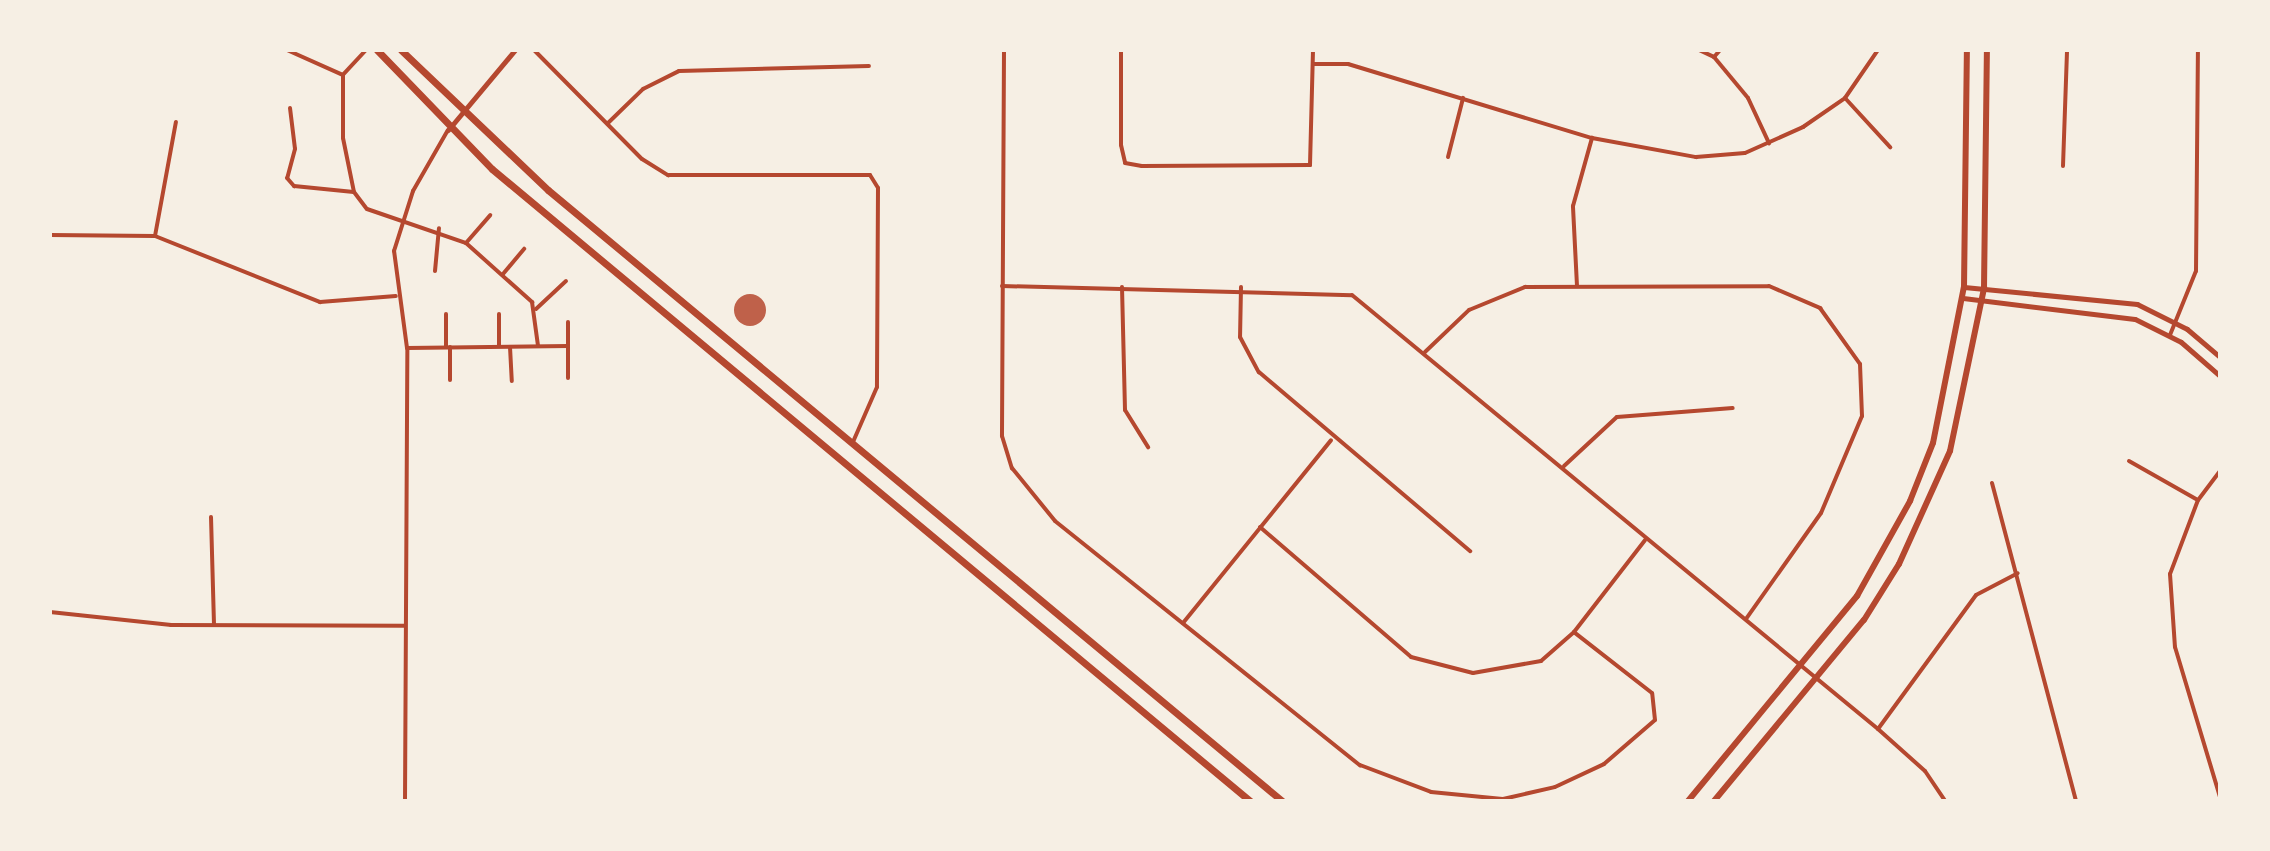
<!DOCTYPE html>
<html>
<head>
<meta charset="utf-8">
<style>
	body { margin:0 }
	#map { position:relative; width:2270px; height:851px; overflow:hidden; background:#f6efe4; font-family:Barlow,sans-serif }
	div>[style] { position:absolute }
	[style*='--x'] { left:calc(var(--x)*1px); top:calc(var(--y)*1px); width:calc(var(--w)*1px); rotate:calc(var(--a)*1deg) }
	.building>* { inset:0; background:#bf614a }
	.round { border-radius:50% }
	.minor>* { height:4px; margin:-2px; padding:0 2px; transform-origin:2px; border-radius:2px; background:#b5482f }
	.tertiary>* { height:5px; margin:-2.5px; padding:0 2.5px; transform-origin:2.5px; border-radius:2.5px; background:#b5482f }
	.secondary>* { height:6px; margin:-3px; padding:0 3px; transform-origin:3px; border-radius:3px; background:#b5482f }
	.primary>* { height:7px; margin:-3.5px; padding:0 3.5px; transform-origin:3.5px; border-radius:3.5px; background:#b5482f }
	span { translate:-50% -50%; white-space:nowrap; text-align:center; line-height:1.15; -webkit-text-stroke:8px #f6efe4; paint-order:stroke }
	.frame { position:absolute; inset:0; border:52px solid #f6efe4; pointer-events:none }
</style>
</head>
<body>
<div id="map">
	<div class="building">
		<i class="round" style="left:734px;top:294px;width:32px;height:32px"></i>
	</div>
	<div class="minor">
		<i style="--x:287;--y:50;--w:61;--a:24.1"></i>
		<i style="--x:366;--y:50;--w:34;--a:133"></i>
		<i style="--x:343;--y:75;--w:63;--a:90"></i>
		<i style="--x:343;--y:138;--w:55;--a:78.5"></i>
		<i style="--x:354;--y:192;--w:21;--a:53"></i>
		<i style="--x:367;--y:209;--w:105;--a:19"></i>
		<i style="--x:466;--y:243;--w:89;--a:41.8"></i>
		<i style="--x:532;--y:302;--w:44;--a:82.2"></i>
		<i style="--x:534;--y:50;--w:153;--a:45.3"></i>
		<i style="--x:642;--y:159;--w:31;--a:32"></i>
		<i style="--x:668;--y:175;--w:202;--a:0"></i>
		<i style="--x:870;--y:175;--w:15;--a:58"></i>
		<i style="--x:878;--y:188;--w:199;--a:90.3"></i>
		<i style="--x:877;--y:387;--w:60;--a:113.6"></i>
		<i style="--x:1004;--y:50;--w:386;--a:90.3"></i>
		<i style="--x:1002;--y:436;--w:34;--a:73"></i>
		<i style="--x:1012;--y:468;--w:68;--a:50.9"></i>
		<i style="--x:1055;--y:521;--w:391;--a:38.7"></i>
		<i style="--x:1360;--y:765;--w:76;--a:20.8"></i>
		<i style="--x:1431;--y:792;--w:72;--a:5.6"></i>
		<i style="--x:1503;--y:799;--w:53;--a:-13"></i>
		<i style="--x:1555;--y:787;--w:54;--a:-25.1"></i>
		<i style="--x:1604;--y:764;--w:67;--a:-40.8"></i>
		<i style="--x:1655;--y:720;--w:27;--a:-96"></i>
		<i style="--x:1652;--y:693;--w:99;--a:-142"></i>
		<i style="--x:1121;--y:50;--w:95;--a:90"></i>
		<i style="--x:1121;--y:145;--w:18;--a:77"></i>
		<i style="--x:1125;--y:163;--w:17;--a:10"></i>
		<i style="--x:1142;--y:166;--w:168;--a:-0.3"></i>
		<i style="--x:1310;--y:165;--w:115;--a:-88.5"></i>
		<i style="--x:1699;--y:50;--w:17;--a:25"></i>
		<i style="--x:1714;--y:57;--w:53;--a:50.3"></i>
		<i style="--x:1748;--y:98;--w:50;--a:65"></i>
		<i style="--x:1714;--y:57;--w:9;--a:-49"></i>
		<i style="--x:1313;--y:64;--w:35;--a:0"></i>
		<i style="--x:1348;--y:64;--w:255;--a:16.9"></i>
		<i style="--x:1592;--y:138;--w:106;--a:10.4"></i>
		<i style="--x:1696;--y:157;--w:49;--a:-4.7"></i>
		<i style="--x:1745;--y:153;--w:64;--a:-24.1"></i>
		<i style="--x:1803;--y:127;--w:51;--a:-34.6"></i>
		<i style="--x:1845;--y:98;--w:58;--a:-55.5"></i>
		<i style="--x:1845;--y:98;--w:67;--a:47.4"></i>
		<i style="--x:290;--y:108;--w:41;--a:83"></i>
		<i style="--x:295;--y:149;--w:30;--a:105"></i>
		<i style="--x:287;--y:178;--w:11;--a:49"></i>
		<i style="--x:294;--y:186;--w:60;--a:5.7"></i>
		<i style="--x:608;--y:123;--w:49;--a:-44.2"></i>
		<i style="--x:643;--y:89;--w:40;--a:-26.6"></i>
		<i style="--x:679;--y:71;--w:190;--a:-1.5"></i>
		<i style="--x:1448;--y:157;--w:61;--a:-75.7"></i>
		<i style="--x:2063;--y:166;--w:116;--a:-88"></i>
		<i style="--x:50;--y:235;--w:105;--a:0.5"></i>
		<i style="--x:155;--y:236;--w:178;--a:21.8"></i>
		<i style="--x:320;--y:302;--w:76;--a:-4.5"></i>
		<i style="--x:155;--y:236;--w:116;--a:-79.6"></i>
		<i style="--x:466;--y:243;--w:37;--a:-49"></i>
		<i style="--x:435;--y:271;--w:43;--a:-84.7"></i>
		<i style="--x:503;--y:274;--w:33;--a:-50"></i>
		<i style="--x:1002;--y:286;--w:350;--a:1.5"></i>
		<i style="--x:1352;--y:295;--w:682;--a:39.53"></i>
		<i style="--x:1878;--y:729;--w:63;--a:41.8"></i>
		<i style="--x:1925;--y:771;--w:36;--a:56"></i>
		<i style="--x:1577;--y:286;--w:80;--a:-92.9"></i>
		<i style="--x:1573;--y:206;--w:71;--a:-74.4"></i>
		<i style="--x:1122;--y:287;--w:123;--a:88.6"></i>
		<i style="--x:1125;--y:410;--w:44;--a:58.1"></i>
		<i style="--x:1241;--y:287;--w:50;--a:91.1"></i>
		<i style="--x:1240;--y:337;--w:40;--a:62"></i>
		<i style="--x:1259;--y:372;--w:277;--a:40.3"></i>
		<i style="--x:536;--y:309;--w:41;--a:-43"></i>
		<i style="--x:499;--y:314;--w:32;--a:90"></i>
		<i style="--x:568;--y:322;--w:56;--a:90"></i>
		<i style="--x:2170;--y:335;--w:69;--a:-67.9"></i>
		<i style="--x:2196;--y:271;--w:221;--a:-89.5"></i>
		<i style="--x:446;--y:347;--w:33;--a:-90"></i>
		<i style="--x:510;--y:347;--w:34;--a:87"></i>
		<i style="--x:407;--y:348;--w:161;--a:-0.7"></i>
		<i style="--x:1425;--y:352;--w:61;--a:-43.7"></i>
		<i style="--x:1469;--y:310;--w:61;--a:-22.3"></i>
		<i style="--x:1525;--y:287;--w:244;--a:-0.2"></i>
		<i style="--x:1769;--y:286;--w:56;--a:23.3"></i>
		<i style="--x:1820;--y:308;--w:69;--a:54.5"></i>
		<i style="--x:1860;--y:364;--w:52;--a:87.8"></i>
		<i style="--x:1862;--y:416;--w:105;--a:112.9"></i>
		<i style="--x:1821;--y:513;--w:130;--a:125.3"></i>
		<i style="--x:450;--y:380;--w:33;--a:-90"></i>
		<i style="--x:2129;--y:461;--w:79;--a:29.5"></i>
		<i style="--x:1564;--y:466;--w:72;--a:-42.8"></i>
		<i style="--x:1617;--y:417;--w:116;--a:-4.4"></i>
		<i style="--x:2220;--y:471;--w:36;--a:127"></i>
		<i style="--x:2198;--y:500;--w:79;--a:110.7"></i>
		<i style="--x:2170;--y:574;--w:73;--a:86.1"></i>
		<i style="--x:2175;--y:647;--w:157;--a:73.3"></i>
		<i style="--x:1992;--y:483;--w:329;--a:75.2"></i>
		<i style="--x:211;--y:517;--w:107;--a:88.4"></i>
		<i style="--x:1260;--y:527;--w:199;--a:40.7"></i>
		<i style="--x:1411;--y:657;--w:64;--a:14.5"></i>
		<i style="--x:1473;--y:673;--w:69;--a:-10"></i>
		<i style="--x:1541;--y:661;--w:44;--a:-41.3"></i>
		<i style="--x:1574;--y:632;--w:116;--a:-52.3"></i>
		<i style="--x:50;--y:612;--w:122;--a:6.1"></i>
		<i style="--x:171;--y:625;--w:234;--a:0.2"></i>
		<i style="--x:1183;--y:623;--w:235;--a:-51"></i>
		<i style="--x:1878;--y:729;--w:166;--a:-53.8"></i>
		<i style="--x:1976;--y:595;--w:47;--a:-27.6"></i>
		<i style="--x:405;--y:801;--w:453;--a:-89.7"></i>
		<i style="--x:407;--y:348;--w:98;--a:-97.6"></i>
		<i style="--x:394;--y:251;--w:63;--a:-72.4"></i>
		<i style="--x:413;--y:191;--w:70;--a:-60.2"></i>
	</div>
	<div class="tertiary">
		<i style="--x:448;--y:130;--w:104;--a:-50.1"></i>
		<i style="--x:1964;--y:287;--w:174;--a:5.6"></i>
		<i style="--x:2137;--y:304;--w:56;--a:26.6"></i>
		<i style="--x:2187;--y:329;--w:43;--a:40.3"></i>
		<i style="--x:1963;--y:298;--w:173;--a:7"></i>
		<i style="--x:2135;--y:319;--w:51;--a:26.6"></i>
		<i style="--x:2181;--y:342;--w:52;--a:41.1"></i>
	</div>
	<div class="secondary">
		<i style="--x:1688;--y:801;--w:266;--a:-50.5"></i>
		<i style="--x:1857;--y:596;--w:109;--a:-60.8"></i>
		<i style="--x:1910;--y:501;--w:62;--a:-68.4"></i>
		<i style="--x:1933;--y:443;--w:159;--a:-78.8"></i>
		<i style="--x:1964;--y:287;--w:237;--a:-89.3"></i>
		<i style="--x:1714;--y:801;--w:235;--a:-50.4"></i>
		<i style="--x:1864;--y:620;--w:66;--a:-58"></i>
		<i style="--x:1899;--y:564;--w:124;--a:-65.7"></i>
		<i style="--x:1950;--y:451;--w:167;--a:-78.2"></i>
		<i style="--x:1984;--y:288;--w:238;--a:-89.3"></i>
	</div>
	<div class="primary">
		<i style="--x:377;--y:50;--w:165;--a:46"></i>
		<i style="--x:492;--y:169;--w:987;--a:39.82"></i>
		<i style="--x:401;--y:50;--w:203;--a:43.6"></i>
		<i style="--x:548;--y:190;--w:955;--a:39.77"></i>
	</div>
	<div class="frame"></div>
</div>
</body>
</html>
